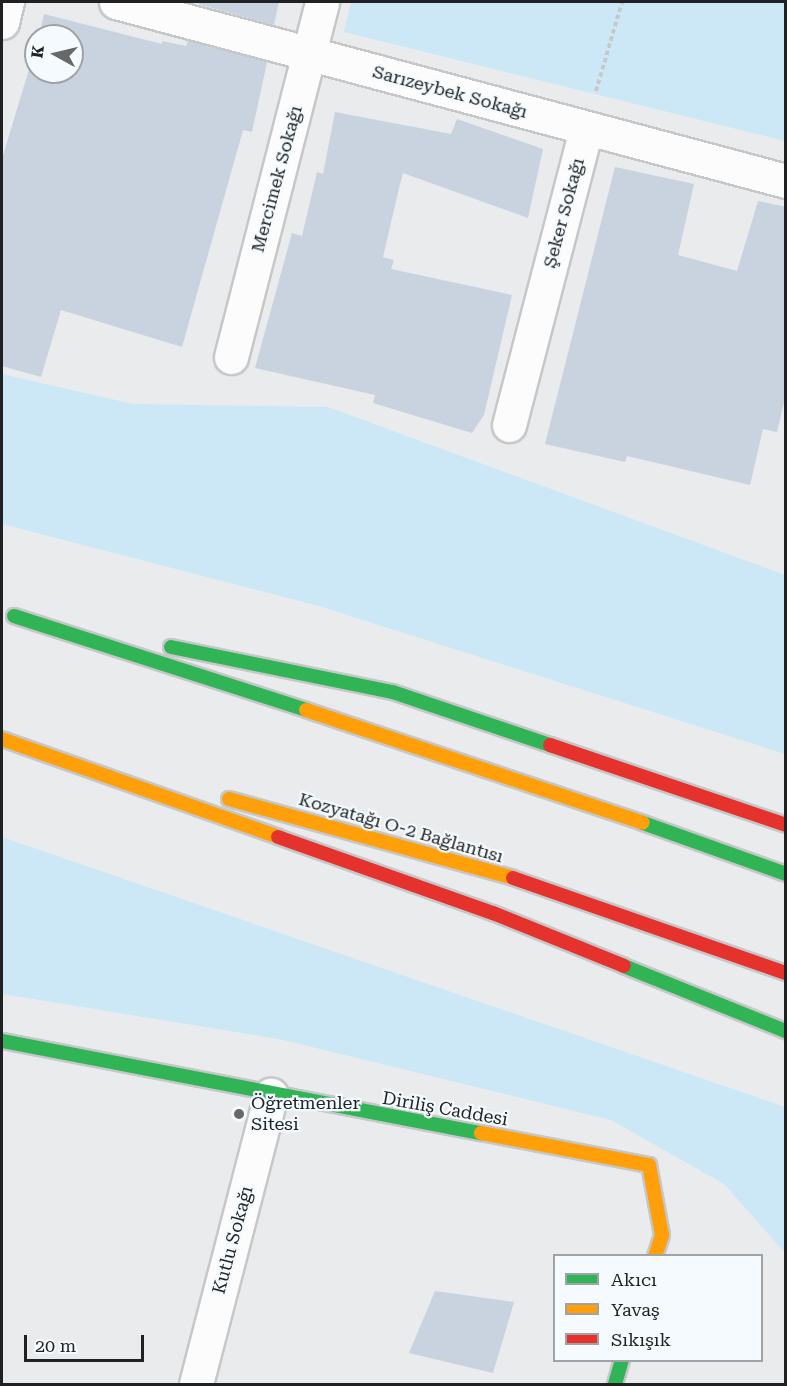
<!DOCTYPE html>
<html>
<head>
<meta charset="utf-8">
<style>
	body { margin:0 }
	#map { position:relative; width:787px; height:1386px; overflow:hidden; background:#e9ebed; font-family:"Roboto Serif",serif }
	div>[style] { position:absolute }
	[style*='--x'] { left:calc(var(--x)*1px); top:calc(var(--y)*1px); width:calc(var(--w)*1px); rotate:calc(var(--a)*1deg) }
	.green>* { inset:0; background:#cce8f6 }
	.building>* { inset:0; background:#c9d2df }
	.path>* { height:4px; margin-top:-2px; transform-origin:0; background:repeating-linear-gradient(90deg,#c8c8c9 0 4.5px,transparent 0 7.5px) }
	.roads { filter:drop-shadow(2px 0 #c6c7c9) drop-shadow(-2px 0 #c6c7c9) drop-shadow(0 2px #c6c7c9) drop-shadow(0 -2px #c6c7c9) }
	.street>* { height:33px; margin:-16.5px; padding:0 16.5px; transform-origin:16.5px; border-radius:16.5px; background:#fcfcfc }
	.fast>* { height:14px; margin:-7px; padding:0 7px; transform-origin:7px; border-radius:7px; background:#30b455 }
	.slow>* { height:14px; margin:-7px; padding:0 7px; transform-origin:7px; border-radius:7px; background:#ff9f0a }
	.jam>* { height:14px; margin:-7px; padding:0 7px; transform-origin:7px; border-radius:7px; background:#e5322d }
	.dots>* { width:16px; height:16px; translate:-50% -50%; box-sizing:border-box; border:3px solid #f4fafd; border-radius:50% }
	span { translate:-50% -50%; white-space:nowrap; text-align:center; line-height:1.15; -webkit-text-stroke:4.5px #f4fafd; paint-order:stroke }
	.street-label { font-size:18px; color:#1f2122 }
	.poi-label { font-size:18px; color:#1f2122 }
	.left { translate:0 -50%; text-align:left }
	.frame { position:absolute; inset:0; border:3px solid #1f2122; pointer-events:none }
	.legend { position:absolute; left:553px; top:1254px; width:210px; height:108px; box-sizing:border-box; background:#f4fafd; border:2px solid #9fa3a5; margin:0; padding:8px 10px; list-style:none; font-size:18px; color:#1f2122 }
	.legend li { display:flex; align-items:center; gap:12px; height:30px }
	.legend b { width:30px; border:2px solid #9fa3a5 }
	.north { position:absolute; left:24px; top:24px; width:60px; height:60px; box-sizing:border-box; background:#f4fafd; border:2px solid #9fa3a5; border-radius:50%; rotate:278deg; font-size:16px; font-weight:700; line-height:24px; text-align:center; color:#1f2122 }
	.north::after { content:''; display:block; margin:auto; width:21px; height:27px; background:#666869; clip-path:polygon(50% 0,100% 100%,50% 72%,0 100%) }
	.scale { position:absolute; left:24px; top:1335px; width:120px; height:27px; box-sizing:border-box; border:3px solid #1f2122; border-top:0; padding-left:8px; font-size:18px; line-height:21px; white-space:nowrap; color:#1f2122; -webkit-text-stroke:4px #f4fafd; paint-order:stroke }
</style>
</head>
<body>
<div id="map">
	<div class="green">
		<i style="clip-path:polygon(351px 2px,785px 2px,785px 141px,344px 32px)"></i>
		<i style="clip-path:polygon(2px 374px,133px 404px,328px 407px,785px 575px,785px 754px,319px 606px,2px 524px)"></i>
		<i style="clip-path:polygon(2px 837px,785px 1107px,785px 1253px,724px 1184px,611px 1120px,279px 1039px,2px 994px)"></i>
	</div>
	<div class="building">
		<i style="clip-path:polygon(199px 2px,279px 2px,274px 25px,198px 4px)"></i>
		<i style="clip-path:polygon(44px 14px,162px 44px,162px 41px,186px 46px,188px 41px,267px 62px,252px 132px,243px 130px,182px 347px,61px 310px,41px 377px,2px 366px,2px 159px,36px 46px,36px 72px,72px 72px,72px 36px,39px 36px)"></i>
		<i style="clip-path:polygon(335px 112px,451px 134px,457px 119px,543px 149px,528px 218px,403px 173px,400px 184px,383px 257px,394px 260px,391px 269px,512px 295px,484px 415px,472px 433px,373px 403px,375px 395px,255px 368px,292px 233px,302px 236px,317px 172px,323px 174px)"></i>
		<i style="clip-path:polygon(615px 167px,694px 184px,678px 255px,737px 271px,758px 201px,786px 207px,786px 394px,777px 432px,763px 429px,750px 485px,627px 456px,625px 462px,545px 444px)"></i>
		<i style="clip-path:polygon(435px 1291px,514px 1302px,493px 1373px,409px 1353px)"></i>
	</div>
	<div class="path">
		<i style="--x:596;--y:91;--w:93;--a:-73.7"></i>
	</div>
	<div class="roads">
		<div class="street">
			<i style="--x:116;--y:2;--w:693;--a:14.96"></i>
			<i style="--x:2;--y:22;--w:21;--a:-76"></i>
			<i style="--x:231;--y:357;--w:366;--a:-75.6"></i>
			<i style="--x:509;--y:425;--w:305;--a:-75.4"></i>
			<i style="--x:196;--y:1384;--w:299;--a:-75.5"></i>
		</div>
		<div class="fast">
			<i style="--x:14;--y:616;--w:307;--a:17.8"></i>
			<i style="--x:171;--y:647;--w:227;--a:11.5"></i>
			<i style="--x:393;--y:692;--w:166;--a:18.7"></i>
			<i style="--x:643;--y:823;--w:152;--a:19.6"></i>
			<i style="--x:624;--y:966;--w:175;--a:21.9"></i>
			<i style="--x:2;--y:1041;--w:488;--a:10.9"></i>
			<i style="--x:615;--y:1384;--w:25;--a:-74"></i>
		</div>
		<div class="slow">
			<i style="--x:306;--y:710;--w:355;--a:18.5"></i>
			<i style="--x:2;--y:739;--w:293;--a:19.5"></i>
			<i style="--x:229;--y:799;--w:295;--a:15.5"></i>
			<i style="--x:481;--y:1133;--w:171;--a:10.8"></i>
			<i style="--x:649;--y:1165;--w:71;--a:79.5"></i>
			<i style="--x:662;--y:1235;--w:22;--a:108"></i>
		</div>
		<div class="jam">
			<i style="--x:550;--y:745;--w:249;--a:18.7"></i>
			<i style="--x:278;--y:837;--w:228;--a:19.5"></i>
			<i style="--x:493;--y:913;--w:141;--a:22"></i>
			<i style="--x:513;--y:878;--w:289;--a:19.2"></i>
		</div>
	</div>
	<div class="dots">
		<i style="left:239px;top:1114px;background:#666869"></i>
	</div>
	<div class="street-label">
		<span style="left:450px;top:92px;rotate:15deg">Sarızeybek Sokağı</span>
		<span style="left:277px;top:179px;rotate:-75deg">Mercimek Sokağı</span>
		<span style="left:564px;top:213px;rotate:-75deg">Şeker Sokağı</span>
		<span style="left:401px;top:828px;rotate:16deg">Kozyatağı O-2 Bağlantısı</span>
		<span style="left:445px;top:1109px;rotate:10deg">Diriliş Caddesi</span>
		<span style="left:233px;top:1240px;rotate:-75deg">Kutlu Sokağı</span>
	</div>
	<div class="poi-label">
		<span class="left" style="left:251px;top:1114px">Öğretmenler<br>Sitesi</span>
	</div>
	<div class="frame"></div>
	<ul class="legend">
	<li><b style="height:8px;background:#30b455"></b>Akıcı</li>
	<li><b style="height:8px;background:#ff9f0a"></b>Yavaş</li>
	<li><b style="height:8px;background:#e5322d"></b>Sıkışık</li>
	</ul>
	<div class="north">K</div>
	<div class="scale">20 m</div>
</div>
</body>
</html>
